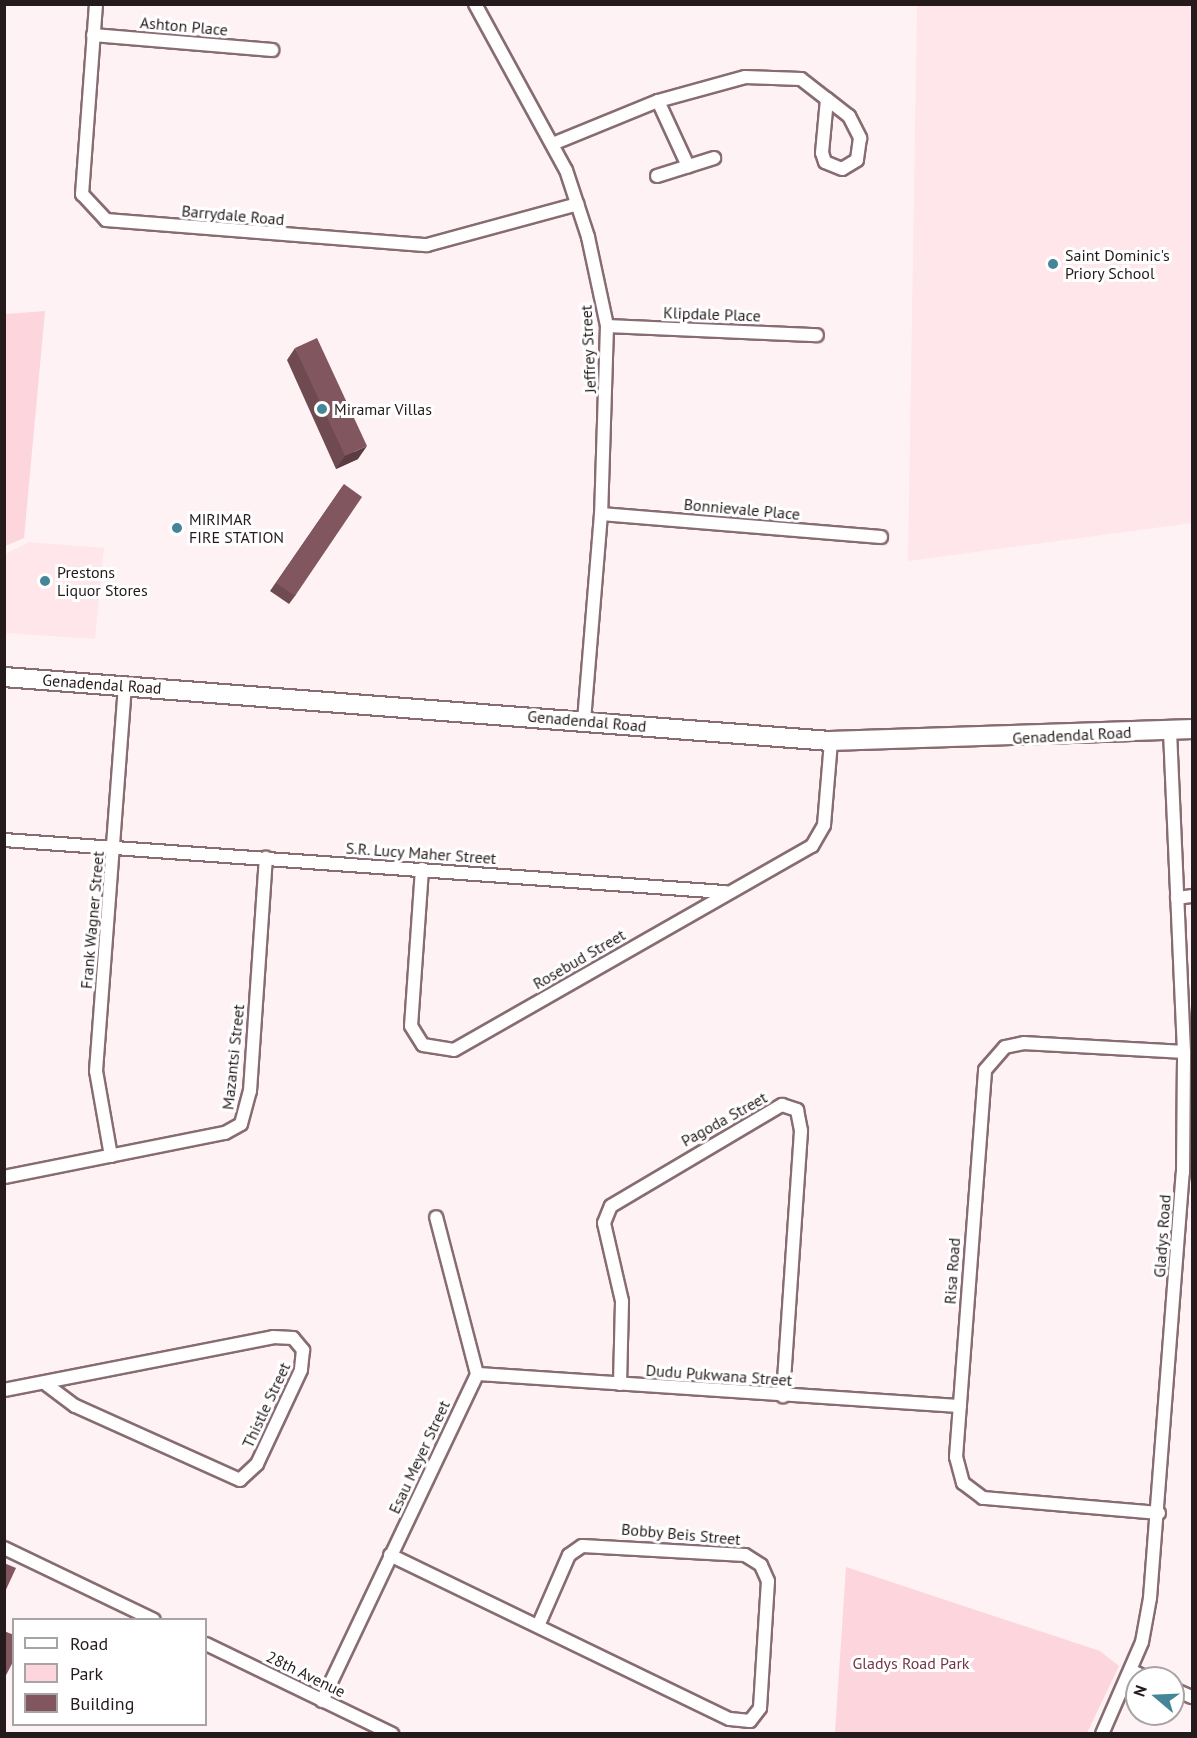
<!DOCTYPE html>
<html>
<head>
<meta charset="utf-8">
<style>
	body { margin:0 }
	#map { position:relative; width:1197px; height:1738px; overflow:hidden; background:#fff2f4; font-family:"PT Sans",sans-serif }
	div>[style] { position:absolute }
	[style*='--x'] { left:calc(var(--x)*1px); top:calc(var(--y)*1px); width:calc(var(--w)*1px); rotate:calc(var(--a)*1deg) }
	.built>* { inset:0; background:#fee6ea }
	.green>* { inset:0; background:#fcd6dc }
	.roads { filter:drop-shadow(2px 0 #876c71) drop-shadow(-2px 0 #876c71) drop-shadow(0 2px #876c71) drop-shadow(0 -2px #876c71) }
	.street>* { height:12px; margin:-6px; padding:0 6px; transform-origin:6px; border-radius:6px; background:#fff }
	.secondary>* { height:18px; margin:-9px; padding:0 9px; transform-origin:9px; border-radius:9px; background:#fff }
	.wall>* { inset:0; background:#6f4a51 }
	.shaded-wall>* { inset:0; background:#5a3c42 }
	.building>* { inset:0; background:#81565e }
	.dots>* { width:16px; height:16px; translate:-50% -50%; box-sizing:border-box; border:3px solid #fff; border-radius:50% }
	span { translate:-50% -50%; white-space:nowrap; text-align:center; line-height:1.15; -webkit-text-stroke:6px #fff; paint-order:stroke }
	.street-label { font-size:16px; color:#251a1c }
	.poi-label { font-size:16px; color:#251a1c }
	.left { translate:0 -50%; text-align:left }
	.park-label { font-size:16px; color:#743644 }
	.frame { position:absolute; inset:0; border:6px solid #251a1c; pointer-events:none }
	.legend { position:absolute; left:12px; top:1618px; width:195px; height:108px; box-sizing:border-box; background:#fff; border:2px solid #a8a3a4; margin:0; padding:8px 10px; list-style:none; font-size:18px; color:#251a1c }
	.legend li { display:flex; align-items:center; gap:12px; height:30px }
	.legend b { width:30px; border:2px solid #a8a3a4 }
	.north { position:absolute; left:1125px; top:1666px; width:60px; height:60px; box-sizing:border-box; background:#fff; border:2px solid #a8a3a4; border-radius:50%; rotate:289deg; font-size:16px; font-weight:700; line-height:24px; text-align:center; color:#251a1c }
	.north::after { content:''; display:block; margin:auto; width:21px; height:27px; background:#448697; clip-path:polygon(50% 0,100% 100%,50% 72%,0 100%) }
</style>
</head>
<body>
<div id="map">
	<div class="built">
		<i style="clip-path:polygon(917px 5px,1192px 5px,1192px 523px,908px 561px)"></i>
		<i style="clip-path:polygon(29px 542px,104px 548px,95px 639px,5px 633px,5px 554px)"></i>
	</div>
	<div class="green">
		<i style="clip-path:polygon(45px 311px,24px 538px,5px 546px,5px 314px)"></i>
		<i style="clip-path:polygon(846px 1567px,1100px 1651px,1119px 1666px,1087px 1733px,835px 1733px)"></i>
	</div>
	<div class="roads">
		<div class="street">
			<i style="--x:96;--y:4;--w:191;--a:94.2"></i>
			<i style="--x:82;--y:194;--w:35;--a:47"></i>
			<i style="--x:106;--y:220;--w:322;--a:4.5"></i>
			<i style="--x:427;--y:245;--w:156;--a:-15.2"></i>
			<i style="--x:475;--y:4;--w:189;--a:61.3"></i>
			<i style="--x:566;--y:170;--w:71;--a:71.8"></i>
			<i style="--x:588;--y:237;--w:91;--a:77.9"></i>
			<i style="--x:607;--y:326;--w:188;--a:91.8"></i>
			<i style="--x:601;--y:514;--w:208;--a:94.7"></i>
			<i style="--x:93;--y:35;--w:180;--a:4.8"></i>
			<i style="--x:827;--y:99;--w:28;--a:38"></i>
			<i style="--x:849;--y:116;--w:25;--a:63"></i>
			<i style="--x:860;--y:138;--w:22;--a:98"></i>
			<i style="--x:857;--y:160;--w:17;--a:149"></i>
			<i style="--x:842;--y:169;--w:18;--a:-158"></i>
			<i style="--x:825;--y:162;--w:9;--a:-108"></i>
			<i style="--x:822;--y:153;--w:54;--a:-84.7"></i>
			<i style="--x:658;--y:101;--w:72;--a:65.2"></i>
			<i style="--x:555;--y:143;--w:111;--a:-22.2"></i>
			<i style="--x:658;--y:101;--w:90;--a:-15.4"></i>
			<i style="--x:745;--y:77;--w:56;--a:2"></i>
			<i style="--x:801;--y:79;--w:33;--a:38"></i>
			<i style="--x:657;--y:176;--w:60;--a:-17.5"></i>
			<i style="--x:607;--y:326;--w:210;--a:2.5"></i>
			<i style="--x:601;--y:514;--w:281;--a:4.7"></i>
			<i style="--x:4;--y:840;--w:723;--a:4.13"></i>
			<i style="--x:422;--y:869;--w:157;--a:94"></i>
			<i style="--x:411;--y:1026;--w:22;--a:58"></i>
			<i style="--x:423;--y:1045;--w:31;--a:9"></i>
			<i style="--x:454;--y:1050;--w:412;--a:-29.7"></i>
			<i style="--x:812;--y:846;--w:24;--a:-60"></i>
			<i style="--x:824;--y:825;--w:84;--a:-85.2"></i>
			<i style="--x:1177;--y:898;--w:15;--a:-8"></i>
			<i style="--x:111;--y:1156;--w:86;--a:-100"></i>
			<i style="--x:96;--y:1071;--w:386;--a:-85.7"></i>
			<i style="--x:4;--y:1177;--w:225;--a:-11.3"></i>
			<i style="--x:225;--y:1133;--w:18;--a:-29"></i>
			<i style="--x:241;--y:1124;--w:34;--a:-75"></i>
			<i style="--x:250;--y:1091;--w:234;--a:-86.1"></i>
			<i style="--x:477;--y:1374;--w:484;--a:3.8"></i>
			<i style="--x:620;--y:1384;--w:83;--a:-88.6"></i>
			<i style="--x:622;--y:1301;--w:80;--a:-103"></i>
			<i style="--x:604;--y:1223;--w:18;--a:-68"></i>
			<i style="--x:611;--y:1206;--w:199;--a:-30.6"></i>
			<i style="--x:782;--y:1105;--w:16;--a:18"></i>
			<i style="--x:797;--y:1110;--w:21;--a:79"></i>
			<i style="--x:801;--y:1131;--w:266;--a:93.9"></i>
			<i style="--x:4;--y:1390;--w:274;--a:-11.1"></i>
			<i style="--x:273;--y:1337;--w:20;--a:3"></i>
			<i style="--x:293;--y:1338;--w:16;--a:50"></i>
			<i style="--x:303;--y:1350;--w:20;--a:96"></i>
			<i style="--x:301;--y:1370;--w:104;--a:115.1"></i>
			<i style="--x:257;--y:1464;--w:23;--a:137"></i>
			<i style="--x:240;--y:1480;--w:181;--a:-155.8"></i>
			<i style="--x:75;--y:1406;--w:35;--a:-143"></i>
			<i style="--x:1159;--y:1513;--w:177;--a:-175.1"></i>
			<i style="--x:983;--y:1498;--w:25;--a:-143"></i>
			<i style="--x:963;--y:1483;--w:27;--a:-105"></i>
			<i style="--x:956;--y:1457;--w:388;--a:-85.7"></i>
			<i style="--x:985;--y:1070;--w:30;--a:-49"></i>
			<i style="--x:1005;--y:1047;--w:19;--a:-12"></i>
			<i style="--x:1024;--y:1043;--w:160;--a:3.2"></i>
			<i style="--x:4;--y:1548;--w:166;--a:25.6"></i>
			<i style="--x:390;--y:1555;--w:377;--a:25.8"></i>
			<i style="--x:730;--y:1719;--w:20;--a:6"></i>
			<i style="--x:750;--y:1721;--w:16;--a:-52"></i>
			<i style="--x:760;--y:1708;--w:127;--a:-86.4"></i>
			<i style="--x:768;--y:1581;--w:17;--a:-114"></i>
			<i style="--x:761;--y:1565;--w:19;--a:-148"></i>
			<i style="--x:745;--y:1555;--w:163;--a:-176.8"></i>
			<i style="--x:582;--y:1546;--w:16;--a:145"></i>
			<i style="--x:569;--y:1555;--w:77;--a:113.6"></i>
			<i style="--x:206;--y:1644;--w:207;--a:25.8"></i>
			<i style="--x:1132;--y:1671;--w:17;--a:25"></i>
			<i style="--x:1173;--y:1689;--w:21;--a:23"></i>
			<i style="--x:322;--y:1701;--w:362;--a:-64.6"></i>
			<i style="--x:477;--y:1374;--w:162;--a:-104.6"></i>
			<i style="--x:1102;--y:1734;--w:100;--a:-66.5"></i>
			<i style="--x:1142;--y:1642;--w:45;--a:-79.7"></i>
			<i style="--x:1150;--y:1598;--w:426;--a:-85.6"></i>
			<i style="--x:1183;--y:1173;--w:121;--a:-89.5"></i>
			<i style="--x:1184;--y:1052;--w:322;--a:-92.5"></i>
		</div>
		<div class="secondary">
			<i style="--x:4;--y:677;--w:829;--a:4.43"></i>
			<i style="--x:831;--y:741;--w:361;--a:-1.9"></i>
		</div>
	</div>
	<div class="wall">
		<i style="clip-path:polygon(295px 348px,358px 459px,336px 469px,287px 360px)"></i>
		<i style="clip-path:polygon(344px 484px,295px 596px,289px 604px,270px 591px)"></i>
	</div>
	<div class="shaded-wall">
		<i style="clip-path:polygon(367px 446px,358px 459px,336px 469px,345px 456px)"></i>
	</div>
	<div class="building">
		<i style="clip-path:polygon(317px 338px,367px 446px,345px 456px,295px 348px)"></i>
		<i style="clip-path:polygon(344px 484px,362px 497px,295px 596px,276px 583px)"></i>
		<i style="clip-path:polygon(4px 1563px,16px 1568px,4px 1594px)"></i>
		<i style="clip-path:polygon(4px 1631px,14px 1635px,14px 1660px,4px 1679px)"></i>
	</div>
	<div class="dots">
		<i style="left:1053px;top:264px;background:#448697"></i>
		<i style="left:322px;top:409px;background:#448697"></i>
		<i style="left:177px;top:528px;background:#448697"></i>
		<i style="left:45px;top:581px;background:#448697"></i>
	</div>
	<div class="street-label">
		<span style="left:184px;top:26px;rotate:5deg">Ashton Place</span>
		<span style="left:233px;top:215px;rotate:5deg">Barrydale Road</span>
		<span style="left:712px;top:314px;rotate:2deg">Klipdale Place</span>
		<span style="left:588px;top:349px;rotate:-93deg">Jeffrey Street</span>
		<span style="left:742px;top:509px;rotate:5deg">Bonnievale Place</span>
		<span style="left:102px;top:684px;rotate:4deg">Genadendal Road</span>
		<span style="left:587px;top:721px;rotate:5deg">Genadendal Road</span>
		<span style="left:1072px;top:735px;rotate:-3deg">Genadendal Road</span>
		<span style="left:421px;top:853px;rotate:4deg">S.R. Lucy Maher Street</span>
		<span style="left:92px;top:920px;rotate:-85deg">Frank Wagner Street</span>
		<span style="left:579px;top:959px;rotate:-30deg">Rosebud Street</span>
		<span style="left:233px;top:1057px;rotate:-84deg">Mazantsi Street</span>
		<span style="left:724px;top:1119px;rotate:-29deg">Pagoda Street</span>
		<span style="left:1162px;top:1236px;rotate:-86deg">Gladys Road</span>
		<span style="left:952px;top:1271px;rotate:-86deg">Risa Road</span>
		<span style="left:719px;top:1375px;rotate:4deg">Dudu Pukwana Street</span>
		<span style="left:266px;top:1405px;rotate:-65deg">Thistle Street</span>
		<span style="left:419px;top:1457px;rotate:-65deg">Esau Meyer Street</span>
		<span style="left:681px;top:1534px;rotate:5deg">Bobby Beis Street</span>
		<span style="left:306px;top:1674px;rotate:26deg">28th Avenue</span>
	</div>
	<div class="poi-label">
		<span class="left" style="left:1065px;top:264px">Saint Dominic's<br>Priory School</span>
		<span class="left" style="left:334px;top:409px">Miramar Villas</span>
		<span class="left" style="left:189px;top:528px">MIRIMAR<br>FIRE STATION</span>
		<span class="left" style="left:57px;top:581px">Prestons<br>Liquor Stores</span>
	</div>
	<div class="park-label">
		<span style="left:911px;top:1663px">Gladys Road Park</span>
	</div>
	<div class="frame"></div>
	<ul class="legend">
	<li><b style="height:8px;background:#fff"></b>Road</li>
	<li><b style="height:16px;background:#fcd6dc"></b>Park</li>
	<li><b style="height:16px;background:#81565e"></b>Building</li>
	</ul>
	<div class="north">N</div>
</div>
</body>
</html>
